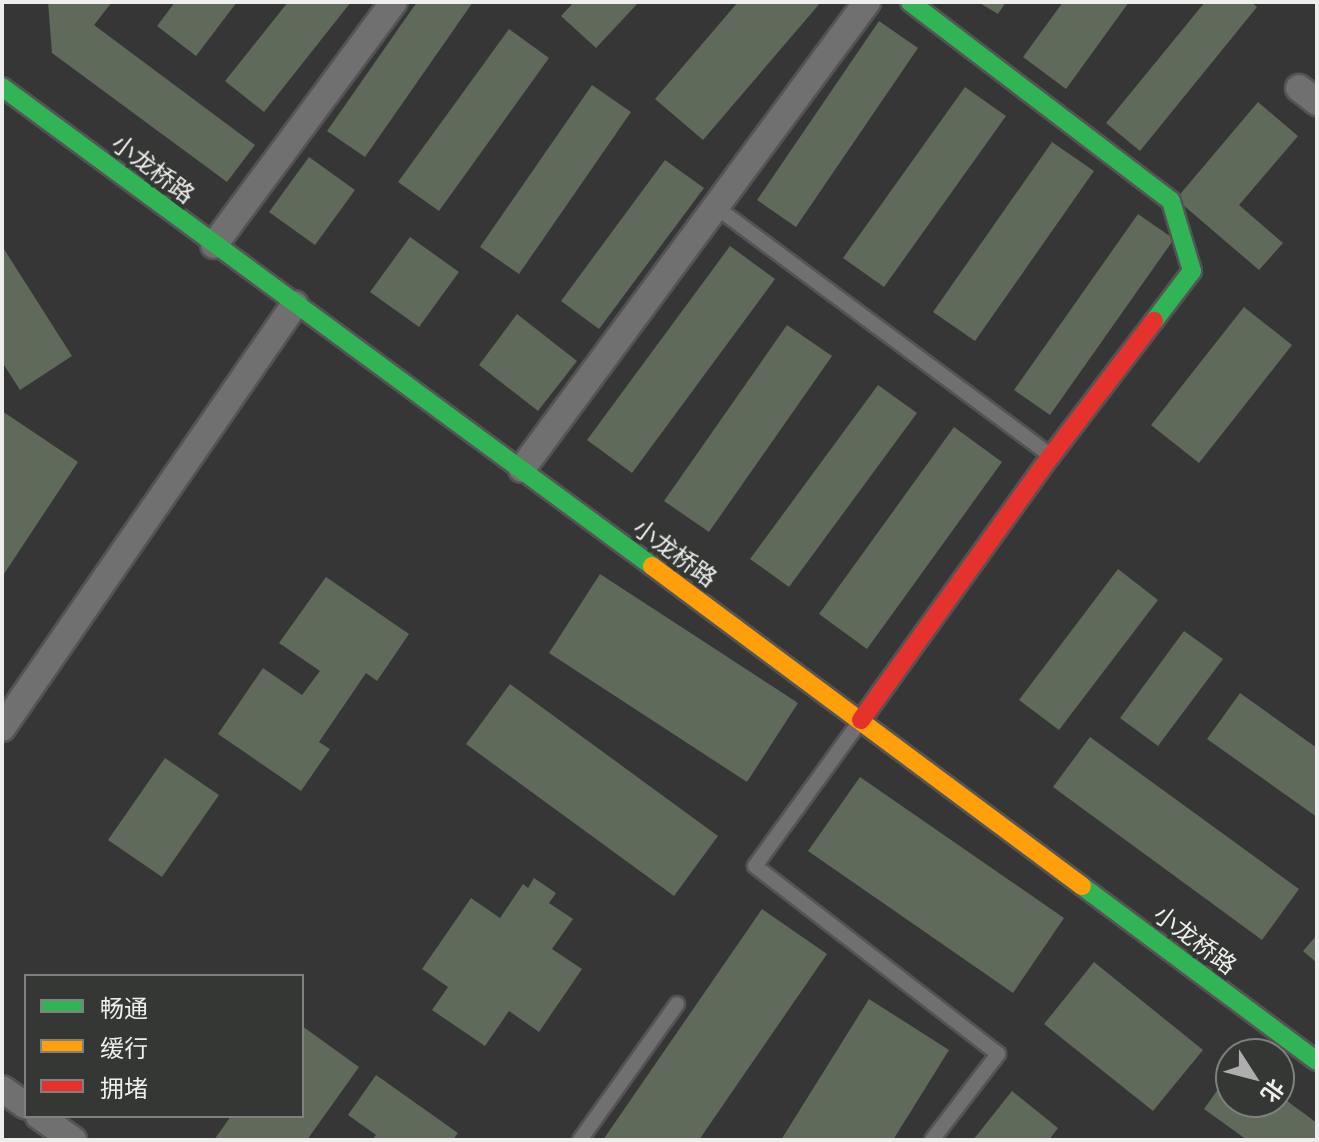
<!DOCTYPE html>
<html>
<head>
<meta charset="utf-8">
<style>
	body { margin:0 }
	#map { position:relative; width:1319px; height:1142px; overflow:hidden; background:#353635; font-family:"Public Sans","Noto Sans SC",sans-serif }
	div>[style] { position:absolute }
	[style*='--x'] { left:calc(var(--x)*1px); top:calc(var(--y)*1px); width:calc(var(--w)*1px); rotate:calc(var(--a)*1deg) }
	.building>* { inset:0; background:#5f6a5a }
	.roads { filter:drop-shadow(2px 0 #535453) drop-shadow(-2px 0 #535453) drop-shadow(0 2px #535453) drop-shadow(0 -2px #535453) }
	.lane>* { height:14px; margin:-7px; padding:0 7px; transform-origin:7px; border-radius:7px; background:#6f706f }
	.street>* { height:26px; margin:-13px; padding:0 13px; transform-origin:13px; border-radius:13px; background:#6f706f }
	.fast>* { height:18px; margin:-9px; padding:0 9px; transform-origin:9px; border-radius:9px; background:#30b455 }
	.slow>* { height:18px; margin:-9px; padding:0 9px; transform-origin:9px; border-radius:9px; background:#ff9f0a }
	.jam>* { height:18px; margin:-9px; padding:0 9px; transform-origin:9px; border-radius:9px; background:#e5322d }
	span { translate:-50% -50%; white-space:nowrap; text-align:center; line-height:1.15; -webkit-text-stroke:8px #353734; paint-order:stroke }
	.street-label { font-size:24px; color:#eeefed }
	.frame { position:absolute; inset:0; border:4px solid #eeefed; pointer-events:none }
	.legend { position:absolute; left:24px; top:974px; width:280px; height:144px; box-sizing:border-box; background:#353734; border:2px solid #7f817e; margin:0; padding:10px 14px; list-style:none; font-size:24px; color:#eeefed }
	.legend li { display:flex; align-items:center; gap:16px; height:40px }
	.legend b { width:40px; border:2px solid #7f817e }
	.north { position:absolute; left:1215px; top:1038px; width:80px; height:80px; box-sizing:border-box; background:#353734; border:2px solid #7f817e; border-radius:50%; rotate:126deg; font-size:22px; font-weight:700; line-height:32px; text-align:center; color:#eeefed }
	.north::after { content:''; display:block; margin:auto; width:28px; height:36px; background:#adaead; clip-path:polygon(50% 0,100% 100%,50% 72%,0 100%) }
</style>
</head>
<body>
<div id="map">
	<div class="building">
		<i style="clip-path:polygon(48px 2px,112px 2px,94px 25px,255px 145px,227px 182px,52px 53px)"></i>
		<i style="clip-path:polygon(175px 2px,237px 2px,196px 56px,157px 26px)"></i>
		<i style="clip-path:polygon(288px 2px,351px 2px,264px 112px,225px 81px)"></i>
		<i style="clip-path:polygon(417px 2px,473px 2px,365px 157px,327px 131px)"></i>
		<i style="clip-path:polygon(574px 2px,639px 2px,596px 48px,561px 16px)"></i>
		<i style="clip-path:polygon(738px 2px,821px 2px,703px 140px,655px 99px)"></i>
		<i style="clip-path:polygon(978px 2px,1006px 2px,998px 14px)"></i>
		<i style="clip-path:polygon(1063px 2px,1129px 2px,1066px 89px,1023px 57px)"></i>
		<i style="clip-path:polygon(1205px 2px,1251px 2px,1257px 7px,1140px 151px,1106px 123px)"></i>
		<i style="clip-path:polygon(879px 21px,918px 48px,796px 227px,757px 200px)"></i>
		<i style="clip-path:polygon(509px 29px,549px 58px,439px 211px,398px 182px)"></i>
		<i style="clip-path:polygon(592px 85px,631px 112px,519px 274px,480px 247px)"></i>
		<i style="clip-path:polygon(965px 87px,1006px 116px,884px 287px,843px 258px)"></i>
		<i style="clip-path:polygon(1258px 102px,1298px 136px,1239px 205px,1283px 243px,1259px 270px,1176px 199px)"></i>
		<i style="clip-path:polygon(1052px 142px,1094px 171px,975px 341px,933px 312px)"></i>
		<i style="clip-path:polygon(309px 157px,355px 190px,315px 245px,269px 212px)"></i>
		<i style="clip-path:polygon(665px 160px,704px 188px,599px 329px,561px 301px)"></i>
		<i style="clip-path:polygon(1138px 214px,1174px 239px,1050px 415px,1014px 390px)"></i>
		<i style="clip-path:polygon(410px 237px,459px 272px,419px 327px,370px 292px)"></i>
		<i style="clip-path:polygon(2px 246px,72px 356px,20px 390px,2px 362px)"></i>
		<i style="clip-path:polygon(730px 246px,775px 279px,632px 473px,587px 440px)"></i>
		<i style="clip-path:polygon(1244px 307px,1292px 345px,1199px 463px,1151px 425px)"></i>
		<i style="clip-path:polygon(517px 314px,577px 361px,538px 411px,479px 365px)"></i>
		<i style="clip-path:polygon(787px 325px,832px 356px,709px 532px,664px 501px)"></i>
		<i style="clip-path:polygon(878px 385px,917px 413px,789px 587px,750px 559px)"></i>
		<i style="clip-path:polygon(2px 411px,78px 462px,2px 577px)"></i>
		<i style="clip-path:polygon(954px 427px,1002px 462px,867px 649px,819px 614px)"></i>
		<i style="clip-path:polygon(1118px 569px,1158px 600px,1059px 730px,1019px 700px)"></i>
		<i style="clip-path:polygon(600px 574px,798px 703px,747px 782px,549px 653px)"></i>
		<i style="clip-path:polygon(326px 577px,409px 634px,377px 681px,366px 673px,319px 742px,330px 749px,301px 791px,218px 734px,263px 668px,302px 695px,320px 671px,279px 643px)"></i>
		<i style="clip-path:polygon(1184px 631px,1223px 659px,1158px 746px,1120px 718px)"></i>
		<i style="clip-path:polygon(510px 684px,718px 836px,674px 896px,466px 744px)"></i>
		<i style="clip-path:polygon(1240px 693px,1317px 748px,1317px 817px,1207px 739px)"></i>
		<i style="clip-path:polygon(1090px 737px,1299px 889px,1262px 940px,1053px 787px)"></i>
		<i style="clip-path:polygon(165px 758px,219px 795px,162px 877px,108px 840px)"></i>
		<i style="clip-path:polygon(860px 777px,1064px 918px,1013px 993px,808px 851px)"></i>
		<i style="clip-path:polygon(534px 878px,556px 893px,549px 903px,573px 919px,552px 949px,582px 969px,539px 1032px,509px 1011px,485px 1046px,432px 1010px,448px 987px,422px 969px,471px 898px,500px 918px,523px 884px,528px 888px)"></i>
		<i style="clip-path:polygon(762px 909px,827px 954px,699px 1140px,603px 1140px)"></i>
		<i style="clip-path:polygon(1317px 935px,1317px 963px,1303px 951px)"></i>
		<i style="clip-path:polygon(1094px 962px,1203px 1050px,1153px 1111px,1044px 1024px)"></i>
		<i style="clip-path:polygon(869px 999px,949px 1050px,893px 1140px,781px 1140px)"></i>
		<i style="clip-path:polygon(302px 1026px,359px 1067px,307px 1140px,214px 1140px,231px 1116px,302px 1116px)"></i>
		<i style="clip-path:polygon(1231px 1071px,1231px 1102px,1279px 1102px,1279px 1095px,1317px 1123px,1317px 1140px,1247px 1140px,1204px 1109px)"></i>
		<i style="clip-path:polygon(376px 1075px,458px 1133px,453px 1140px,372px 1140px,376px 1135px,348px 1115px)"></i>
		<i style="clip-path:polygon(1012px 1091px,1058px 1128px,1049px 1140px,973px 1140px)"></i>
	</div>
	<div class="roads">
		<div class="lane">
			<i style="--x:716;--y:207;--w:416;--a:36.6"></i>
			<i style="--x:861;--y:720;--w:180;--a:126"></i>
			<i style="--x:755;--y:866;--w:307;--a:37.7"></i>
			<i style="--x:998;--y:1054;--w:108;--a:127.5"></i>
			<i style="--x:580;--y:1140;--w:167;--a:-54.5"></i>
		</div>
		<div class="street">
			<i style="--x:1299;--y:88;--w:23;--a:38"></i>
			<i style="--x:214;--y:245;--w:302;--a:-53.5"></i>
			<i style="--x:522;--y:469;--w:581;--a:-53.54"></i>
			<i style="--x:2;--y:728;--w:515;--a:-55.35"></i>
			<i style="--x:2;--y:1089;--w:29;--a:35"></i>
			<i style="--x:39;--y:1116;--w:42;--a:35.2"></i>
		</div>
		<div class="fast">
			<i style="--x:910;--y:2;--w:328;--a:37.3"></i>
			<i style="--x:1171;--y:201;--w:73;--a:73.3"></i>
			<i style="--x:1192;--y:271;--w:63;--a:127.2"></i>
			<i style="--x:2;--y:87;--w:807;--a:36.39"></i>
			<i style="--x:1082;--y:886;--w:293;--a:36.7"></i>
		</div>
		<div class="slow">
			<i style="--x:652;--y:566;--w:536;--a:36.66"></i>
		</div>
		<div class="jam">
			<i style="--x:861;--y:720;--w:325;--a:-54.3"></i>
			<i style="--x:1051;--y:456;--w:170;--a:-52.7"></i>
		</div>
	</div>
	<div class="street-label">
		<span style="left:153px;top:169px;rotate:37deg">小龙桥路</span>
		<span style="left:675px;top:553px;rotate:36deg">小龙桥路</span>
		<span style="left:1195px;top:940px;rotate:37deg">小龙桥路</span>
	</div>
	<div class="frame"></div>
	<ul class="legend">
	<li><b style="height:10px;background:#30b455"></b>畅通</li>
	<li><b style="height:10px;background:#ff9f0a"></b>缓行</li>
	<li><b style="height:10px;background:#e5322d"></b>拥堵</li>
	</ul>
	<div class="north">北</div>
</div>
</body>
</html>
